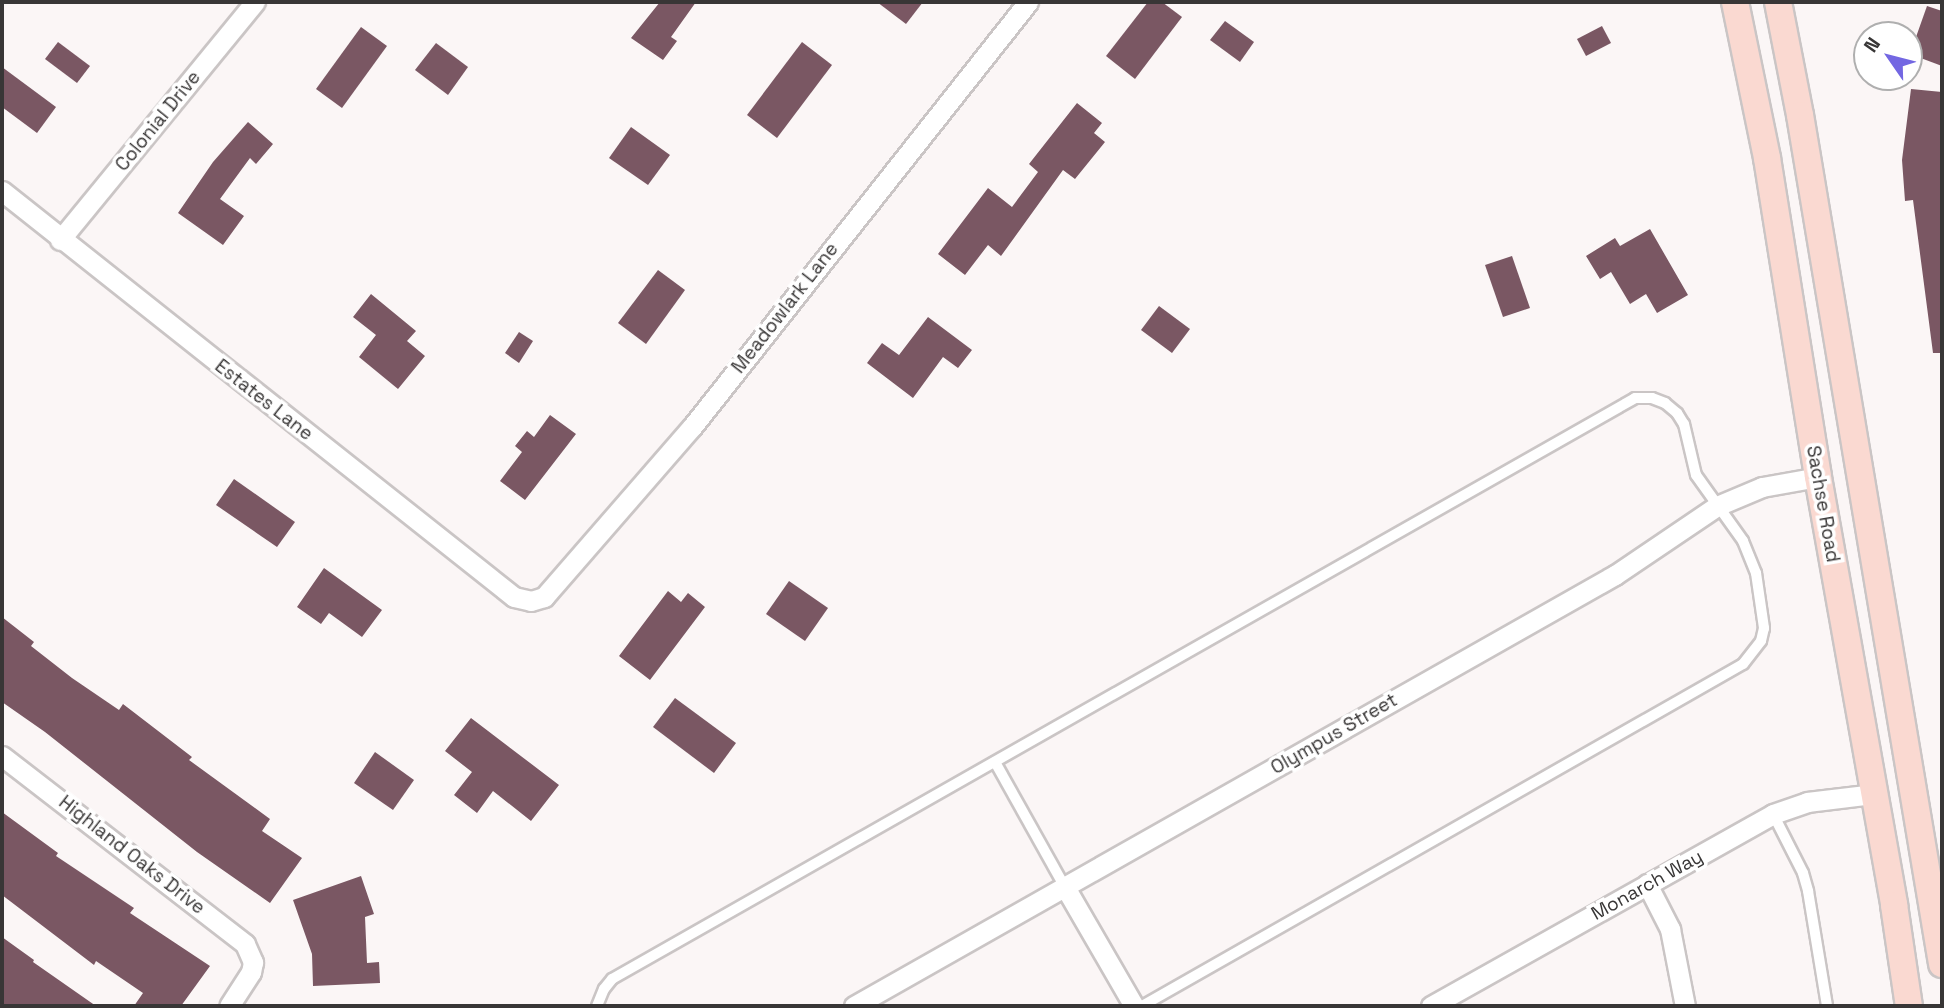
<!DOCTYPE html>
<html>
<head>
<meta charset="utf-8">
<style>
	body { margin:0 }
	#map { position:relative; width:1944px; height:1008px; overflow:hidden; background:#fbf6f6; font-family:"Space Grotesk",sans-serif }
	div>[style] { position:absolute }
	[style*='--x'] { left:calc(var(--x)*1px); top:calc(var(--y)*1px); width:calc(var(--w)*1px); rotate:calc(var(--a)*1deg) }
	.building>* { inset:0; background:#7a5763 }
	.roads { filter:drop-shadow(2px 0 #cac5c5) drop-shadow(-2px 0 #cac5c5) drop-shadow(0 2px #cac5c5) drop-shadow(0 -2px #cac5c5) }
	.lane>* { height:10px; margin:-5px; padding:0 5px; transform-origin:5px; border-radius:5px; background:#fff }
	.street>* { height:19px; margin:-9.5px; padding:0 9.5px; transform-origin:9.5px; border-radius:9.5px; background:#fff }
	.secondary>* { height:26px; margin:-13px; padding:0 13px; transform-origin:13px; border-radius:13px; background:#fad9d1 }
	span { translate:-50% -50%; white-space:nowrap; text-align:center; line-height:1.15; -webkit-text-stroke:7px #fff; paint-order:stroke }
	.street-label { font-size:19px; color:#383636 }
	.frame { position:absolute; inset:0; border:4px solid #383636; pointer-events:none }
	.north { position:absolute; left:1853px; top:21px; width:70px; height:70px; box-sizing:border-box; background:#fff; border:2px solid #afafaf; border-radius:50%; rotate:305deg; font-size:19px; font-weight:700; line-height:28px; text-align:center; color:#383636 }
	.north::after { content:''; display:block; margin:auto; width:24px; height:32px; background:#7367e2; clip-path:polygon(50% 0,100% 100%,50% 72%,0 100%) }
</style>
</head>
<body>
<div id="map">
	<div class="building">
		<i style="clip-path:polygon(660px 2px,696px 2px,671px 37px,677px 41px,663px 60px,631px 38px)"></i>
		<i style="clip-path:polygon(877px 2px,923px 2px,906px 24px)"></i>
		<i style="clip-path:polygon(1148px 2px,1162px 2px,1182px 17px,1135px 79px,1106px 56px)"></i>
		<i style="clip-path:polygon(1927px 6px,1942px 11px,1942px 66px,1910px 54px)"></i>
		<i style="clip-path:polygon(1225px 21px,1254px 42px,1240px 62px,1210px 40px)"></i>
		<i style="clip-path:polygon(1602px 26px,1611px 43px,1586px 56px,1577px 39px)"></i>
		<i style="clip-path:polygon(361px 27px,387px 46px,342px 108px,316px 89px)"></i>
		<i style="clip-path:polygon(58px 42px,90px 66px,77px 83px,45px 59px)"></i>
		<i style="clip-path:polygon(802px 42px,832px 65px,777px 138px,747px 115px)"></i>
		<i style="clip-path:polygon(436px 43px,468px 67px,448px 95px,415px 70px)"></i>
		<i style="clip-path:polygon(2px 67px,56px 107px,37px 133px,2px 107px)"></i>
		<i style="clip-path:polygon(1911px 89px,1942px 92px,1942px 353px,1933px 353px,1913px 200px,1905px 201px,1902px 160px)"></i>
		<i style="clip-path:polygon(1077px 103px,1102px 123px,1094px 133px,1105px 142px,1075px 179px,1063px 170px,1001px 256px,988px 245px,965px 275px,938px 254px,988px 188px,1012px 207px,1038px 172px,1029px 164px)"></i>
		<i style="clip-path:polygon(248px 122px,273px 144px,256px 164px,250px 158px,220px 199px,244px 216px,223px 245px,178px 213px,213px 162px)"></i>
		<i style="clip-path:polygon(631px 127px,670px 155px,648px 185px,609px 158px)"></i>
		<i style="clip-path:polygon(1650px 229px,1688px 295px,1657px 313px,1646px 294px,1630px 304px,1611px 272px,1600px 279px,1586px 256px,1615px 238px,1620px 246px)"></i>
		<i style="clip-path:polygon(1512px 256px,1530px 308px,1503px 317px,1485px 265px)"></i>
		<i style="clip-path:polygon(658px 270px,685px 290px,646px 344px,618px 323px)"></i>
		<i style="clip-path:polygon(371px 294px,416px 331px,407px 341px,425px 356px,398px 389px,359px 357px,376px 335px,353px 317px)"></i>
		<i style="clip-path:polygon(1159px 306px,1190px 329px,1172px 353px,1141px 330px)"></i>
		<i style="clip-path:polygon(928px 317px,972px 350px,958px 368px,943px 357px,913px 398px,867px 363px,882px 343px,899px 355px)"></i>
		<i style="clip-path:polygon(519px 332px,533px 341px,519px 363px,505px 353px)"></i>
		<i style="clip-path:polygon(550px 415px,576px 434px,525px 500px,500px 481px,522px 452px,515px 446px,527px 431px,534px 437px)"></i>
		<i style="clip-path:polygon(234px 479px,295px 522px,277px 547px,216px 505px)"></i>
		<i style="clip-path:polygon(324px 568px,382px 610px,362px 637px,329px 613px,321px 624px,297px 607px)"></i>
		<i style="clip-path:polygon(789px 581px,828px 608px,805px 641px,766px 614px)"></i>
		<i style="clip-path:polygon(668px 591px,681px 602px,688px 593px,705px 607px,650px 680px,619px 656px)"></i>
		<i style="clip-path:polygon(2px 617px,34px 642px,31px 646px,72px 678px,119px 710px,123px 704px,192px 757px,189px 760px,270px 819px,262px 831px,302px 858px,270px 903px,197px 852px,45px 732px,2px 702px)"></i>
		<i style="clip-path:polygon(675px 698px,736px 743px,714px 773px,653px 727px)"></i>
		<i style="clip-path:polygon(471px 718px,559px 785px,531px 821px,493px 791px,477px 813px,454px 795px,472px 772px,445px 751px)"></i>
		<i style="clip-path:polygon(375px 752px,414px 780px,393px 810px,354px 783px)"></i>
		<i style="clip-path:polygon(2px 812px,58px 853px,56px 856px,134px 908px,130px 913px,210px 966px,181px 1006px,134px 1006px,143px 993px,96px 961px,94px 965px,2px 895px)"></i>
		<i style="clip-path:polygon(361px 876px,374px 914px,365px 917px,367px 963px,379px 962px,380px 983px,313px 986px,312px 954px,293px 900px)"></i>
		<i style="clip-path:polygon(2px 937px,34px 960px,33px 962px,96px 1006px,2px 1006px)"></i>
	</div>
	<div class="roads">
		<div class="lane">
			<i style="--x:995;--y:762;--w:143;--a:60.8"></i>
			<i style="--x:1773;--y:814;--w:66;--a:63"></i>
			<i style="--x:1803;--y:873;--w:19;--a:74"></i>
			<i style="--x:1808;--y:891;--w:117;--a:80.6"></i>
			<i style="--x:597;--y:1006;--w:18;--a:-68"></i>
			<i style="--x:604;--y:989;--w:13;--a:-51"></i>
			<i style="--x:612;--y:979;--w:1176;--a:-29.59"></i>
			<i style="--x:1635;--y:398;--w:17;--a:0"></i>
			<i style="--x:1652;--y:398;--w:14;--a:21"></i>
			<i style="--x:1665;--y:403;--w:16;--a:40"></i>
			<i style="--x:1677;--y:413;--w:13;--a:58"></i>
			<i style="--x:1684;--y:424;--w:52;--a:76.8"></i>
			<i style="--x:1696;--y:475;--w:81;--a:54.5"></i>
			<i style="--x:1743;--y:541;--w:35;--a:68"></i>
			<i style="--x:1756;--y:573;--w:56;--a:81.7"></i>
			<i style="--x:1764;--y:628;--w:13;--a:103"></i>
			<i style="--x:1761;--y:641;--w:29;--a:128"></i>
			<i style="--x:1743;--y:664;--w:691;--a:150.36"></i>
		</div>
		<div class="street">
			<i style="--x:2;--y:191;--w:653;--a:38.41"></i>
			<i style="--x:514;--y:597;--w:17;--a:13"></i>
			<i style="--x:531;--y:601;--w:14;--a:-17"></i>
			<i style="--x:544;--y:597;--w:225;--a:-49"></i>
			<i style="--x:692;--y:427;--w:542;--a:-51.67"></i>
			<i style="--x:60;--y:240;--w:308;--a:-50.7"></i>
			<i style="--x:2;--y:756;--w:307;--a:37.7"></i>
			<i style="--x:245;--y:944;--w:20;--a:66"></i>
			<i style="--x:253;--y:962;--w:10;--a:101"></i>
			<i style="--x:251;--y:972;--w:40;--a:122.9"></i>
			<i style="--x:1647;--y:884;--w:51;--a:62.9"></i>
			<i style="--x:1670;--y:929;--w:78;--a:79"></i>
			<i style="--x:1065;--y:887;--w:138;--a:59.9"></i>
			<i style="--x:854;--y:1006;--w:875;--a:-29.53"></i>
			<i style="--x:1615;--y:575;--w:123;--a:-34.1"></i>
			<i style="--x:1717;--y:506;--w:49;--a:-22.9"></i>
			<i style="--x:1762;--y:487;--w:57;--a:-10.1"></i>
			<i style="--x:1431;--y:1006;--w:392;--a:-29.3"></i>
			<i style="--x:1773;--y:814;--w:36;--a:-19"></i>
			<i style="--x:1807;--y:802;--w:66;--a:-6.9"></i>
		</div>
		<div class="secondary">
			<i style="--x:1735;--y:2;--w:159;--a:78.4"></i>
			<i style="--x:1767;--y:158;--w:323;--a:80.9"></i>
			<i style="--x:1818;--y:477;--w:435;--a:79.9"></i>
			<i style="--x:1894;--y:905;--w:102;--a:81.6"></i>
			<i style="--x:1778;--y:2;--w:115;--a:79"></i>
			<i style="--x:1800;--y:115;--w:861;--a:80.5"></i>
		</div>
	</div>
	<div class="street-label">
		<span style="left:158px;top:121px;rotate:-51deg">Colonial Drive</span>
		<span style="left:785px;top:308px;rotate:-52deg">Meadowlark Lane</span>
		<span style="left:264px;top:400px;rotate:38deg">Estates Lane</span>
		<span style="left:1823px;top:504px;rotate:80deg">Sachse Road</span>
		<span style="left:1334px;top:734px;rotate:-30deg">Olympus Street</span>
		<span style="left:132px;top:855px;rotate:38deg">Highland Oaks Drive</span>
		<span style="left:1647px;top:885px;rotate:-29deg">Monarch Way</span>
	</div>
	<div class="frame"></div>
	<div class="north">N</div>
</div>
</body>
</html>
